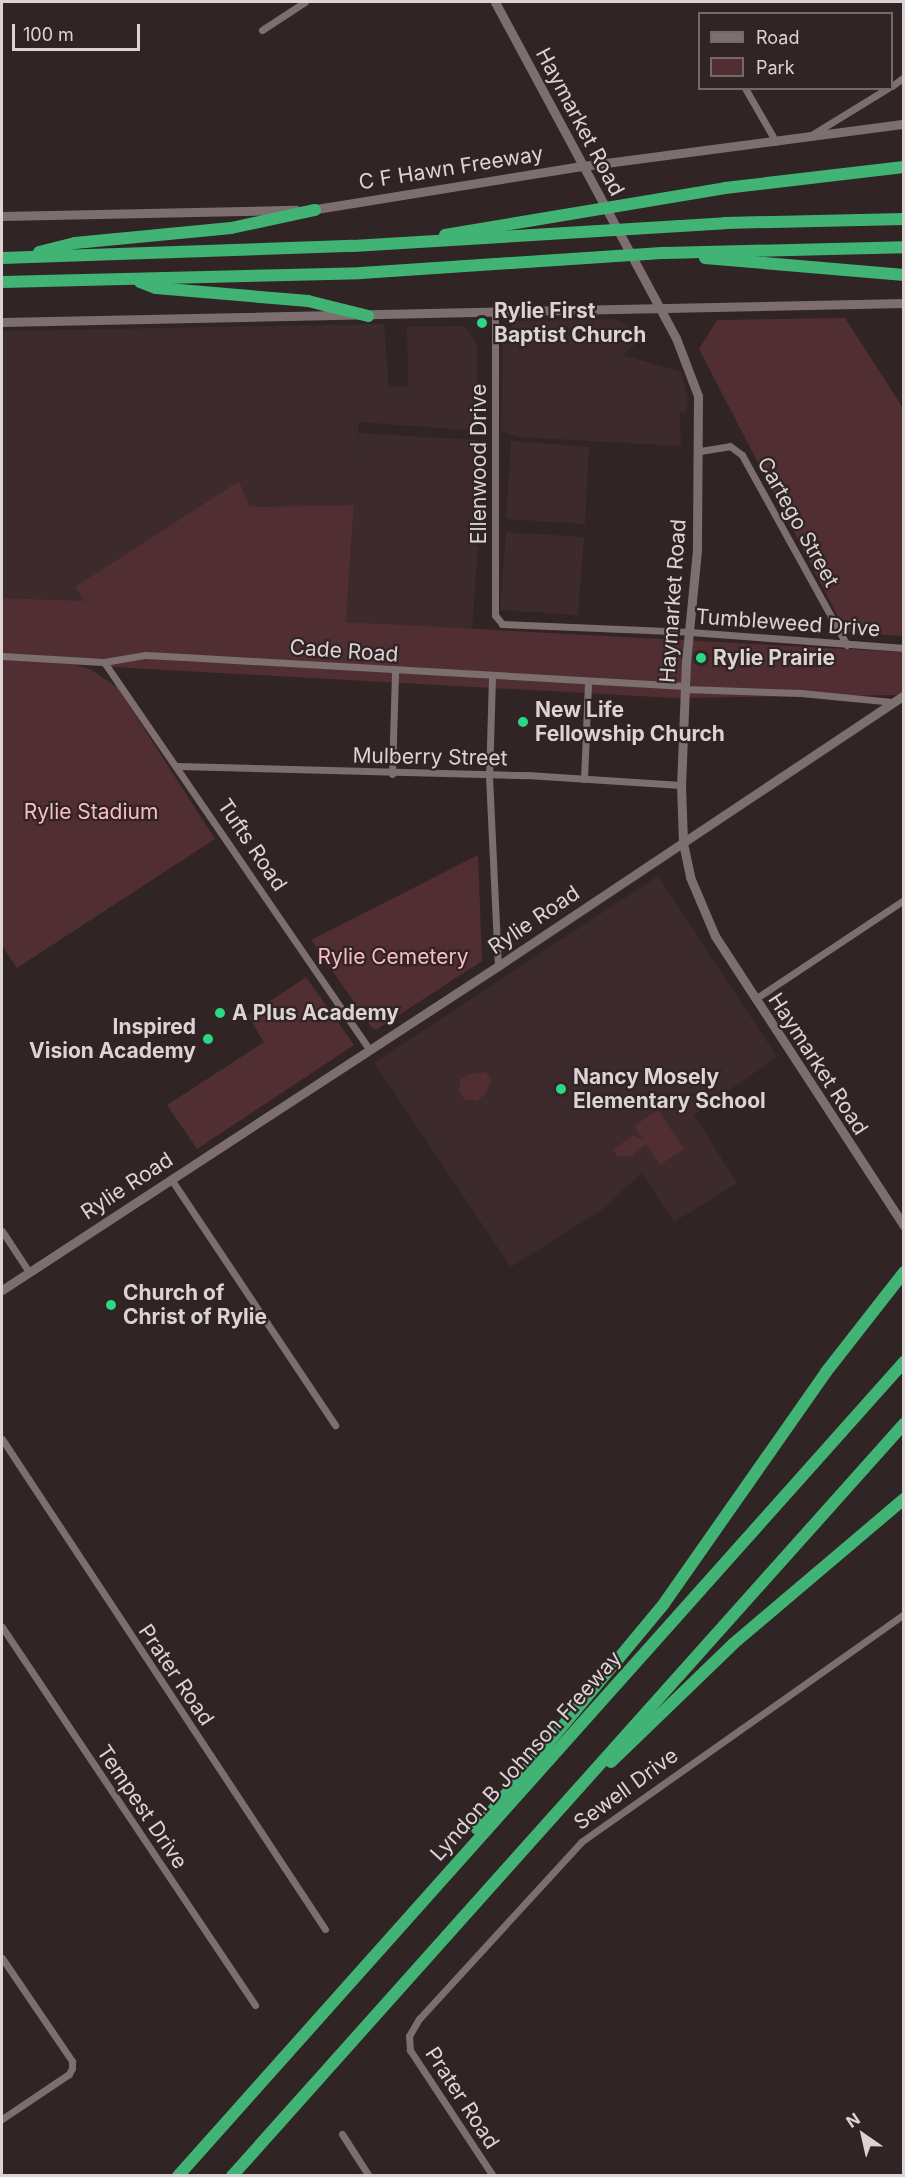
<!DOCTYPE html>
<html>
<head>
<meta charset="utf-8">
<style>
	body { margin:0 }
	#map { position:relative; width:905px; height:2177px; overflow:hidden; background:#302425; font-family:Inter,sans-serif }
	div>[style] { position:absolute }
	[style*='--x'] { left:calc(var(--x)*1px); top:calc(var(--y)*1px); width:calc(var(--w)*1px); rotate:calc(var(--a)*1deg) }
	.built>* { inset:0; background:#3d2a2c }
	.green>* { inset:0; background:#512e31 }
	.street>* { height:7px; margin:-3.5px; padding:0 3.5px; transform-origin:3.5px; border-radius:3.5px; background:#7d6f6f }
	.secondary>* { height:9px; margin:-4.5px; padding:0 4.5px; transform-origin:4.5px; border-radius:4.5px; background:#7d6f6f }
	.highway>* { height:12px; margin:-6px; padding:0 6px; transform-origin:6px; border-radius:6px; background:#41b374 }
	.dots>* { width:16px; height:16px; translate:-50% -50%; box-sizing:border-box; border:3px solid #302425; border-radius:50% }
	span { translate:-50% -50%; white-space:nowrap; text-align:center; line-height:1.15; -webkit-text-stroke:4.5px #302425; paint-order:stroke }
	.street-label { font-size:21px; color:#dcd4d4 }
	.poi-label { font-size:21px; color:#dcd4d4; font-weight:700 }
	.left { translate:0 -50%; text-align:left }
	.right { translate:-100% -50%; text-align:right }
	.park-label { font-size:21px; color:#febcc0 }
	.frame { position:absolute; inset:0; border:3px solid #dcd4d4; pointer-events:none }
	.legend { position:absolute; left:698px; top:12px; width:195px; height:78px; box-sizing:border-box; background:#302425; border:2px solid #756a6b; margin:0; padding:8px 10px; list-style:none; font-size:18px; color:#dcd4d4 }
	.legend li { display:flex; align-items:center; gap:12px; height:30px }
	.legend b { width:30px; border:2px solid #756a6b }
	.north { position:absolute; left:833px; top:2105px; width:60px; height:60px; -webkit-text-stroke:4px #302425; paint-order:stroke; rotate:326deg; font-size:16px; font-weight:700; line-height:24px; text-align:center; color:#dcd4d4 }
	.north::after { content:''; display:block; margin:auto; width:21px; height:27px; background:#dcd4d4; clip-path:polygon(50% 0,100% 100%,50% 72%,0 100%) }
	.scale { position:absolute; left:12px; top:24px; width:128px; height:27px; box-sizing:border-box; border:3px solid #dcd4d4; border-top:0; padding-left:8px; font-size:18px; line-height:21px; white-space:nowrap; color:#dcd4d4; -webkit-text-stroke:4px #302425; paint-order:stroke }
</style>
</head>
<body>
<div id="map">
	<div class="built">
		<i style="clip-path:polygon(615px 319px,644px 337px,622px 355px,681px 372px,688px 401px,686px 413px,680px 412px,681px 446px,517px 437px,501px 431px,503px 342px,514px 321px)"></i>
		<i style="clip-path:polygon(384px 324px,389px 387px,408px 386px,407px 327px,465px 326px,477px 345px,477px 431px,359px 422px,356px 457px,359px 433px,475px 440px,480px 518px,472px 631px,346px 622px,354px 506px,250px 507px,239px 481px,76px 587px,85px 602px,2px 598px,2px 331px)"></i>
		<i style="clip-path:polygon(511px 441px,589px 447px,585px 524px,506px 519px)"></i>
		<i style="clip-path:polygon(506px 532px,584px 537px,578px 615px,500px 610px)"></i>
		<i style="clip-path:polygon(658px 876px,777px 1057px,694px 1115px,737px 1183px,674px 1222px,642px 1173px,600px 1211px,511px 1267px,374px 1063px)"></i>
	</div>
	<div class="green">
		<i style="clip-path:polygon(845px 318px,903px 408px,903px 636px,846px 632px,699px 349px,717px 320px)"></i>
		<i style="clip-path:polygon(239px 481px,250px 507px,354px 505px,346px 622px,903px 652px,903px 695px,674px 698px,75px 665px,92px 670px,118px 688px,215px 839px,17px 968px,2px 946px,2px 598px,84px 601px,75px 587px)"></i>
		<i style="clip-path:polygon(478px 855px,482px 961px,376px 1030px,372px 1028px,311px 940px)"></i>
		<i style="clip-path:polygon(306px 977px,354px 1045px,197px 1149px,167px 1105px,264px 1042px,248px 1016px)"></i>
		<i style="clip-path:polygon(485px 1072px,492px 1079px,484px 1095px,477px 1101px,464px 1099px,459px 1091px,460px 1080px,468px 1074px)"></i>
		<i style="clip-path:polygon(658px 1110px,684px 1149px,660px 1165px,646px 1144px,632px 1156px,616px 1156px,614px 1149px,633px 1135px,644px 1141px,634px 1126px)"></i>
	</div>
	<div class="street">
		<i style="--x:262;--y:30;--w:51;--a:-33.1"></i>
		<i style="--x:892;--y:86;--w:15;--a:-37"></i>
		<i style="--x:745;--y:88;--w:62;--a:60.1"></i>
		<i style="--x:813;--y:134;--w:88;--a:-31.5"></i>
		<i style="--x:495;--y:313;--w:302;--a:90"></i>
		<i style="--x:495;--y:615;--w:11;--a:52"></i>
		<i style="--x:502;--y:624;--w:188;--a:2.4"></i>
		<i style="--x:690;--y:632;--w:215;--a:4.3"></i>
		<i style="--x:700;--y:451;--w:30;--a:-9"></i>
		<i style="--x:730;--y:446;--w:15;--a:37"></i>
		<i style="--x:742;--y:455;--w:217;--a:61.1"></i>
		<i style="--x:2;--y:656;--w:102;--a:3.4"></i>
		<i style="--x:104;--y:662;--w:42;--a:-9.7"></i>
		<i style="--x:145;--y:655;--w:39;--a:3"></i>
		<i style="--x:184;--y:657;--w:502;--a:3.31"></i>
		<i style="--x:104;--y:662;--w:470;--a:55.6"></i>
		<i style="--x:492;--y:677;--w:99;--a:91.7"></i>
		<i style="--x:489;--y:776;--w:190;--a:87.3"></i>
		<i style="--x:685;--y:689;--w:116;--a:2"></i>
		<i style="--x:801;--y:693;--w:91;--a:5.6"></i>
		<i style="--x:178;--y:766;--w:349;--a:1.5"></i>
		<i style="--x:527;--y:775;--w:154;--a:3.7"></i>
		<i style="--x:392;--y:774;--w:103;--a:-88.3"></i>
		<i style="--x:584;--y:779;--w:97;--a:-87.6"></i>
		<i style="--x:755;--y:999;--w:179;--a:-33.6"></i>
		<i style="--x:171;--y:1179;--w:296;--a:56.3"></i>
		<i style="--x:2;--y:1231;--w:49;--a:56.6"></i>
		<i style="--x:2;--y:1439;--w:587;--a:56.61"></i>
		<i style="--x:2;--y:1627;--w:455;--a:56.2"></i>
		<i style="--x:2;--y:1958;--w:125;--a:55.8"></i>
		<i style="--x:72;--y:2061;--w:7;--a:90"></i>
		<i style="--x:72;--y:2068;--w:7;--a:117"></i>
		<i style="--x:69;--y:2074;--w:81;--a:146.1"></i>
		<i style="--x:342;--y:2134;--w:50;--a:57.3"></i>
		<i style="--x:493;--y:2176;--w:151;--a:-123.4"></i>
		<i style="--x:410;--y:2050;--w:14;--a:-94"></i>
		<i style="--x:409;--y:2036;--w:20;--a:-60"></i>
		<i style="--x:419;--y:2019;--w:240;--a:-47.5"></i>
		<i style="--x:581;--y:1842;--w:395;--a:-35.2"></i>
	</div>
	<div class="secondary">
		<i style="--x:495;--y:2;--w:382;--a:61.7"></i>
		<i style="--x:676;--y:338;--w:62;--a:69.2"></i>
		<i style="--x:698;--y:396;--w:154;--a:90.4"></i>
		<i style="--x:697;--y:550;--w:113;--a:95.6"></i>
		<i style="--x:686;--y:662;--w:123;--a:92.3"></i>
		<i style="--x:681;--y:785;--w:58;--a:88"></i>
		<i style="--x:683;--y:843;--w:35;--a:78"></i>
		<i style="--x:690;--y:877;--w:64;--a:67"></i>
		<i style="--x:715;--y:936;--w:346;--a:56.9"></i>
		<i style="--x:310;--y:210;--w:277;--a:-9.2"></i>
		<i style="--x:583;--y:166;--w:324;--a:-7.5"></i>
		<i style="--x:2;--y:216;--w:294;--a:-1.2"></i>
		<i style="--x:2;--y:322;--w:902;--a:-1.21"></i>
		<i style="--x:2;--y:1290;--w:592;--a:-33.15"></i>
		<i style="--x:498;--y:966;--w:488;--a:-33.7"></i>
	</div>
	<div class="highway">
		<i style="--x:445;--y:235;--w:284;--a:-9.5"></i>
		<i style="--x:725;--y:188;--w:180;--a:-6.7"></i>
		<i style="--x:39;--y:252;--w:37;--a:-14"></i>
		<i style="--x:75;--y:243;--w:157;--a:-5.5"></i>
		<i style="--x:231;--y:228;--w:86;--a:-12.1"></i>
		<i style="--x:2;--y:258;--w:351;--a:-2"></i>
		<i style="--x:353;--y:246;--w:373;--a:-3.5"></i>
		<i style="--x:725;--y:223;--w:179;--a:-1.3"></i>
		<i style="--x:705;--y:258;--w:200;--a:4.9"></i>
		<i style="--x:2;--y:282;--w:359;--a:-1.4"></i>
		<i style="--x:361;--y:273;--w:305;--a:-3.8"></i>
		<i style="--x:665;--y:253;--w:239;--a:-1.4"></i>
		<i style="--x:140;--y:282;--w:17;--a:21"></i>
		<i style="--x:156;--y:288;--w:153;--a:4.9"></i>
		<i style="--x:308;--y:301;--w:62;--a:14"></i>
		<i style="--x:611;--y:1762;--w:170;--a:-44"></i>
		<i style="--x:733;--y:1644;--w:224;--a:-40.3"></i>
		<i style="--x:477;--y:1829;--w:291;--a:-50.3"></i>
		<i style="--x:663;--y:1605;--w:284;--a:-55"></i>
		<i style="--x:826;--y:1372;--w:127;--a:-52"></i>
		<i style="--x:178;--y:2176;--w:1091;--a:-48.27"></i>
		<i style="--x:232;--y:2176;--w:1009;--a:-48.22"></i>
	</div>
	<div class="dots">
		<i style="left:482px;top:323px;background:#2cd884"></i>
		<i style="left:701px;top:658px;background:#2cd884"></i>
		<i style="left:523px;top:722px;background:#2cd884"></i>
		<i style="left:220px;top:1013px;background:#2cd884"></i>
		<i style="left:208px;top:1039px;background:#2cd884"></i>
		<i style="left:561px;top:1089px;background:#2cd884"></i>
		<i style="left:111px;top:1305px;background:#2cd884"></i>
	</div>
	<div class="street-label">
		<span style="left:580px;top:122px;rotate:62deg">Haymarket Road</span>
		<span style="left:451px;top:168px;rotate:-9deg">C F Hawn Freeway</span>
		<span style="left:479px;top:464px;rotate:-90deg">Ellenwood Drive</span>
		<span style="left:798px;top:522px;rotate:61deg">Cartego Street</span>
		<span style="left:673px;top:601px;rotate:-86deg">Haymarket Road</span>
		<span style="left:788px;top:623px;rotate:4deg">Tumbleweed Drive</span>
		<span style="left:344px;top:651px;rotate:4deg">Cade Road</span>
		<span style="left:430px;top:757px;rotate:1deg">Mulberry Street</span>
		<span style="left:252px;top:845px;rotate:56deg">Tufts Road</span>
		<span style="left:534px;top:920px;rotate:-34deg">Rylie Road</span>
		<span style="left:818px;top:1064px;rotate:57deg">Haymarket Road</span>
		<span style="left:127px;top:1186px;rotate:-33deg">Rylie Road</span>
		<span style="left:176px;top:1675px;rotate:56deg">Prater Road</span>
		<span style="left:526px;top:1756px;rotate:-48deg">Lyndon B Johnson Freeway</span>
		<span style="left:626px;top:1789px;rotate:-36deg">Sewell Drive</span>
		<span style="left:142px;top:1807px;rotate:56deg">Tempest Drive</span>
		<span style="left:462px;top:2098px;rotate:57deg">Prater Road</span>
	</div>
	<div class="poi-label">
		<span class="left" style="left:494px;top:323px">Rylie First<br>Baptist Church</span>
		<span class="left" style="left:713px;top:658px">Rylie Prairie</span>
		<span class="left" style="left:535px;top:722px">New Life<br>Fellowship Church</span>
		<span class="left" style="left:232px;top:1013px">A Plus Academy</span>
		<span class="right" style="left:196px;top:1039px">Inspired<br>Vision Academy</span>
		<span class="left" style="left:573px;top:1089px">Nancy Mosely<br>Elementary School</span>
		<span class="left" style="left:123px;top:1305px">Church of<br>Christ of Rylie</span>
	</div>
	<div class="park-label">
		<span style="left:91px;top:812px">Rylie Stadium</span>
		<span style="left:393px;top:957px">Rylie Cemetery</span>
	</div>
	<div class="frame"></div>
	<ul class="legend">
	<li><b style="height:8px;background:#7d6f6f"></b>Road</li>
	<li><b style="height:16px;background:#512e31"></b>Park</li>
	</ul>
	<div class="north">N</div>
	<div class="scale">100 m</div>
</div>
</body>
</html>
